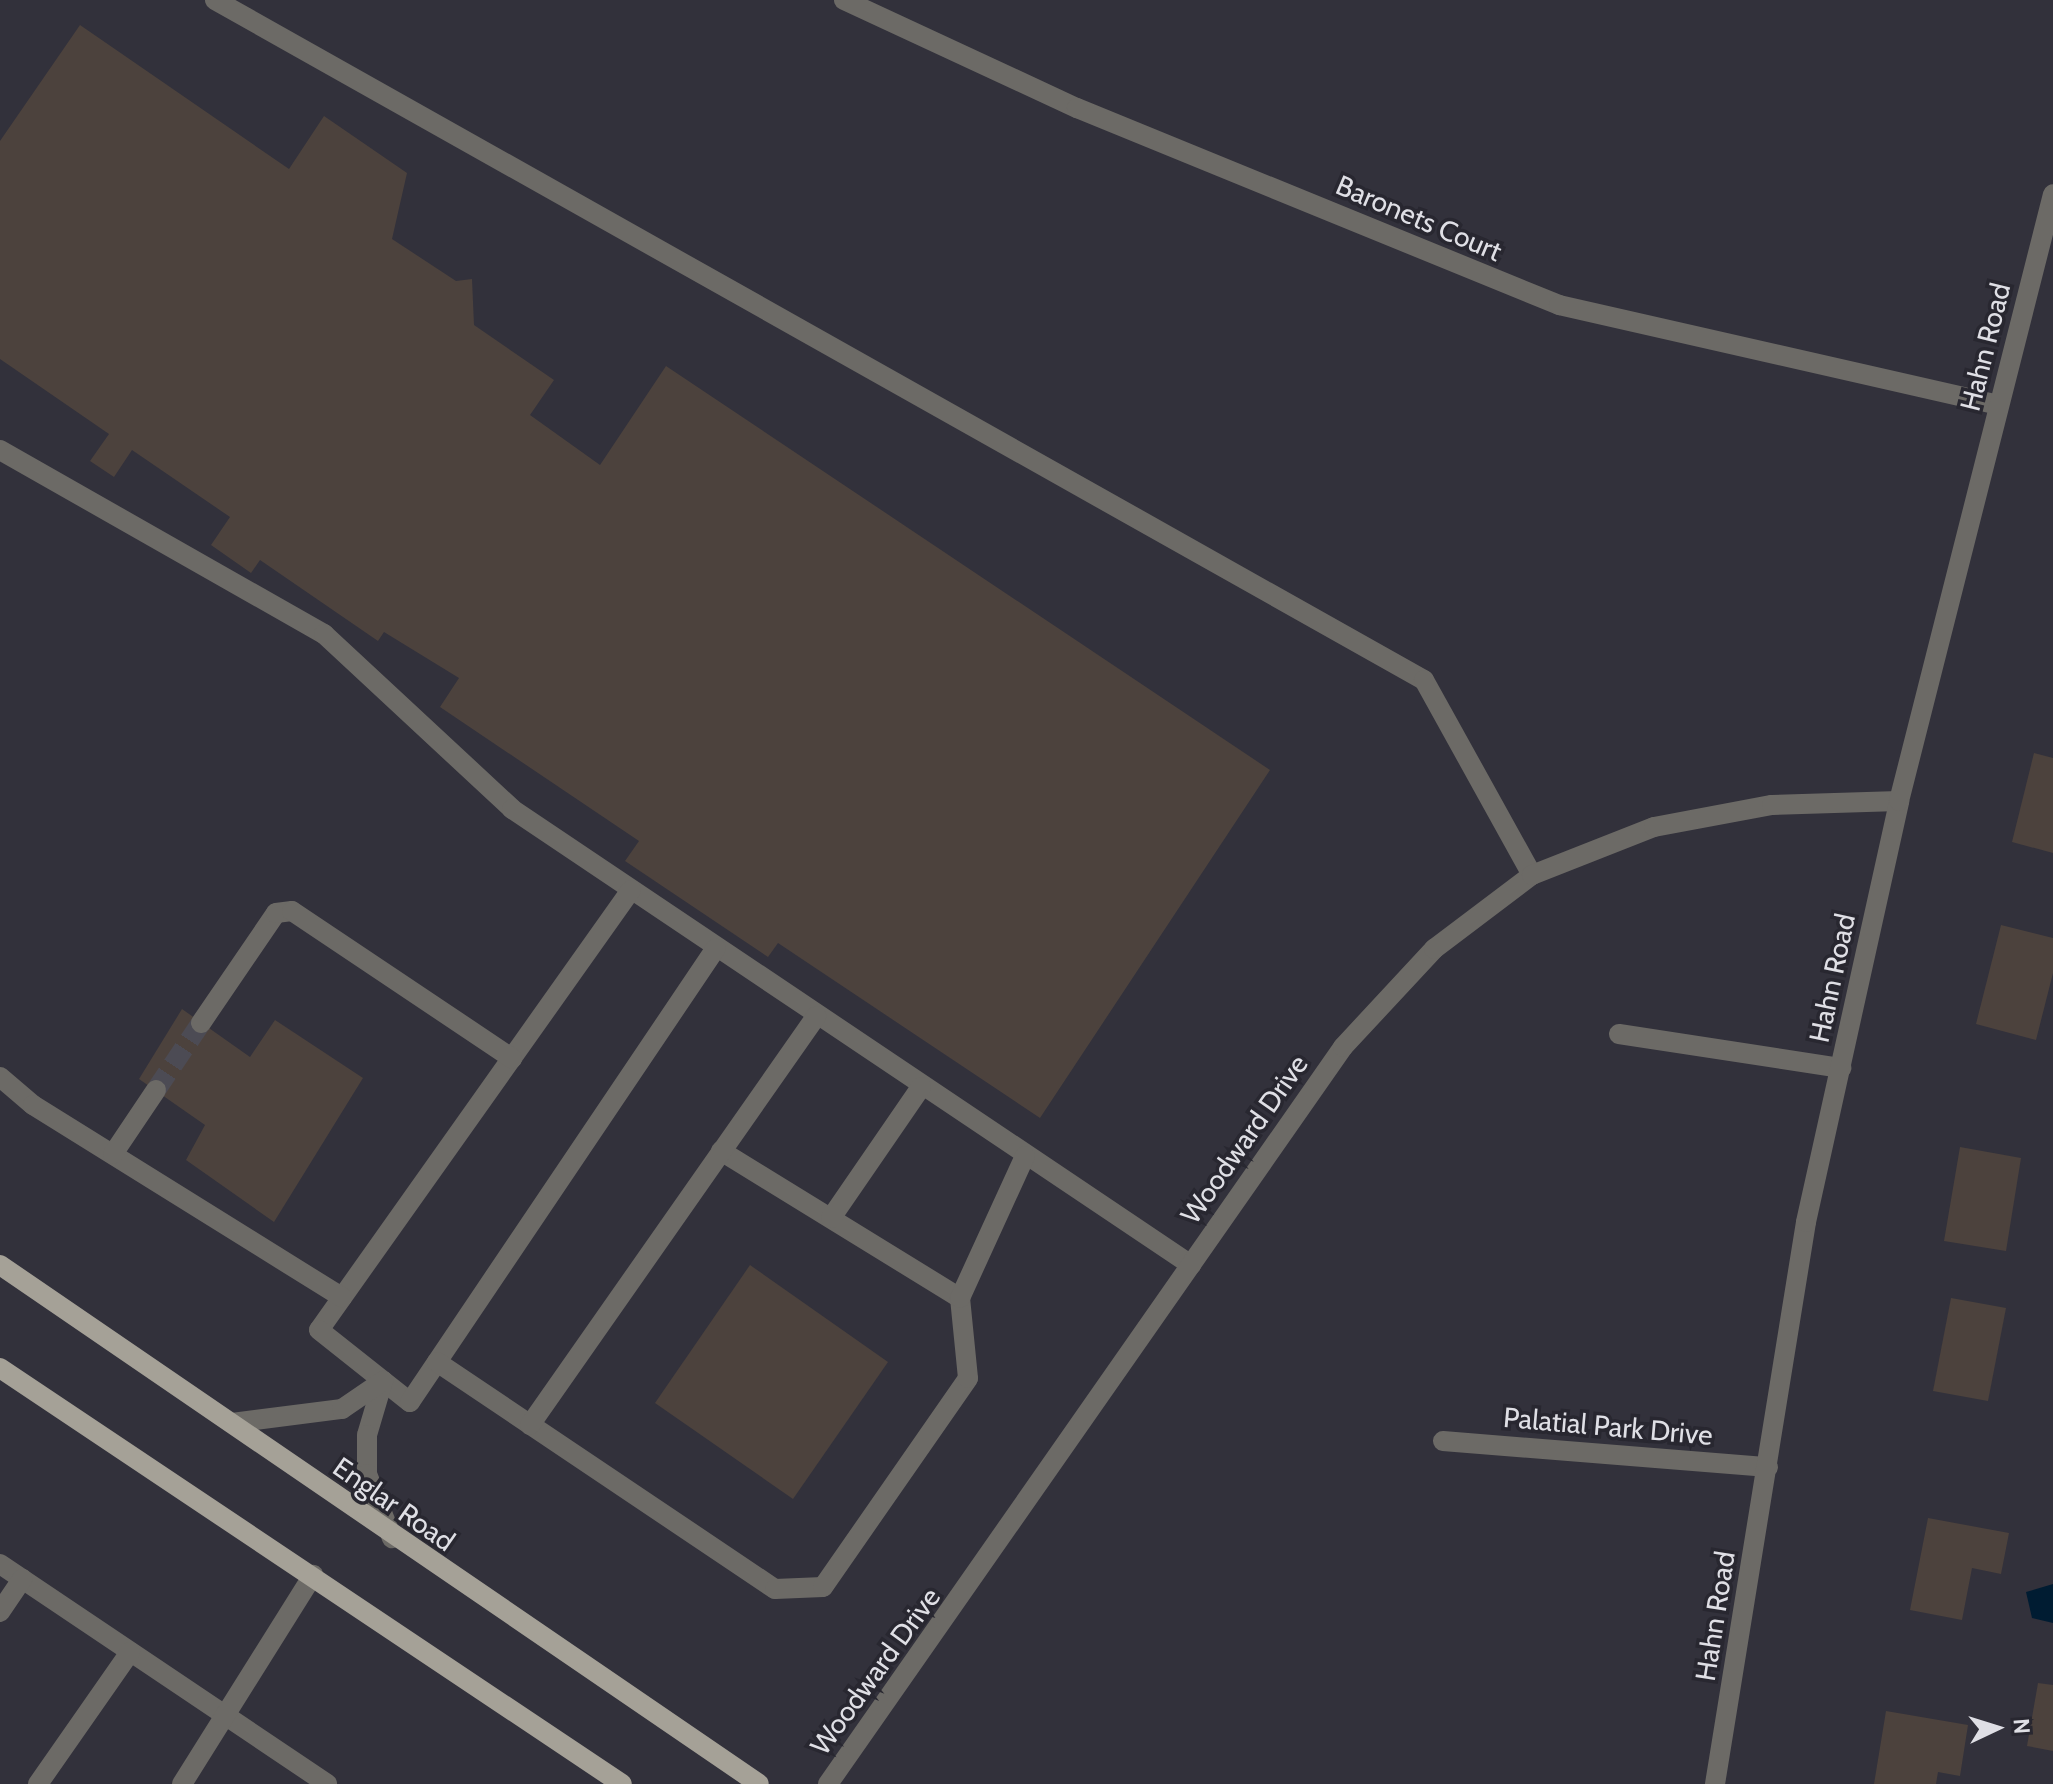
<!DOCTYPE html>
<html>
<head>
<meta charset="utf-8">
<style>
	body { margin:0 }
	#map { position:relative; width:2053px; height:1784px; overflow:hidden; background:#32313b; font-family:Cabin,sans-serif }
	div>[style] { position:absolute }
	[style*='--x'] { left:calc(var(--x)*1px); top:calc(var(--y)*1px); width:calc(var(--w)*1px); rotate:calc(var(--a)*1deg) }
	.water>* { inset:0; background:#001c32 }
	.building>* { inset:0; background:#4c423d }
	.minor-tunnel>* { height:20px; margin-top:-10px; transform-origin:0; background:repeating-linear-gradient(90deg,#4c4b54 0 20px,transparent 0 30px) }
	.minor>* { height:20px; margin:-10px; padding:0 10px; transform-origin:10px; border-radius:10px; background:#6c6a66 }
	.major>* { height:20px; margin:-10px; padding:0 10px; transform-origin:10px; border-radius:10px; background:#a5a197 }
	span { translate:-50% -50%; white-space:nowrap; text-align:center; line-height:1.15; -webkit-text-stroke:7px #282730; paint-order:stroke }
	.street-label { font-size:28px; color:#dfdfe5 }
	.north { position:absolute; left:1957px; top:1688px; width:80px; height:80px; -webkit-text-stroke:6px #282730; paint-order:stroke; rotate:86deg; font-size:22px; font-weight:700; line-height:32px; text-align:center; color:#dfdfe5 }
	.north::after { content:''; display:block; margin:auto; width:28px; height:36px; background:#dfdfe5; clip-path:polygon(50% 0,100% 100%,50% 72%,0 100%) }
</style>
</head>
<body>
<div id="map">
	<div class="water">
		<i style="clip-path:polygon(2053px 1584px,2053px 1623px,2032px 1618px,2026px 1592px)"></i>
	</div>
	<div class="building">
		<i style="clip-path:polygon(80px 25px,289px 169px,324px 116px,407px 173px,392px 239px,456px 281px,472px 279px,474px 325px,554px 380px,530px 415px,600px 465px,666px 366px,1270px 770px,1040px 1118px,778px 943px,768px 957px,625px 861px,639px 841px,440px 707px,459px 678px,384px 632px,378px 641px,260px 560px,251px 573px,211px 545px,230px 517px,132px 450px,114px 477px,90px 461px,109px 434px,0 359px,0 141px)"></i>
		<i style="clip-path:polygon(2034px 753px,2053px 758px,2053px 853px,2012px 842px)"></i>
		<i style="clip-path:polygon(2001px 925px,2053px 938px,2053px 973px,2036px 1040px,1976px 1024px)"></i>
		<i style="clip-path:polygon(182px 1009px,250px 1057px,275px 1020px,363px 1078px,274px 1222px,186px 1160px,205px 1125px,139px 1079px)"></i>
		<i style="clip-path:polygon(1960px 1147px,2021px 1158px,2006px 1251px,1944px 1241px)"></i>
		<i style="clip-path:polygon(750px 1265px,888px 1362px,793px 1499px,655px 1403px)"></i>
		<i style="clip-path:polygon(1951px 1298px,2006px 1308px,1988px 1401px,1933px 1391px)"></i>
		<i style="clip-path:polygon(1928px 1518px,2009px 1533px,2001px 1574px,1972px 1568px,1962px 1620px,1910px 1610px)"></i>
		<i style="clip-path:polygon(2038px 1683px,2053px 1685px,2053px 1751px,2027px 1746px)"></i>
		<i style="clip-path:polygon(1886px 1711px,1968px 1725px,1960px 1776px,1938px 1772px,1936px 1784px,1874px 1784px)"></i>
	</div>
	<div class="minor-tunnel">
		<i style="--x:156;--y:1090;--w:81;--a:-56.1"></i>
	</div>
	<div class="minor">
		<i style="--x:215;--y:0;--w:1387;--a:29.36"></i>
		<i style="--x:1424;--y:680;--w:223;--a:61"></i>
		<i style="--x:844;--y:0;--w:257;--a:24.9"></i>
		<i style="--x:1077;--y:108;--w:521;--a:22.23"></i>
		<i style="--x:1559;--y:305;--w:451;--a:12.8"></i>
		<i style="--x:0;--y:450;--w:373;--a:29.6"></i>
		<i style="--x:324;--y:634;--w:257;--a:42.9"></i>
		<i style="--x:512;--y:809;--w:818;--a:33.88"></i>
		<i style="--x:631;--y:890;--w:539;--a:125.34"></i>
		<i style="--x:319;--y:1330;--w:116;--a:38.4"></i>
		<i style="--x:410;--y:1402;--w:547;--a:-56.02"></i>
		<i style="--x:201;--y:1023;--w:133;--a:-55.7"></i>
		<i style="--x:276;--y:913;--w:16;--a:-7"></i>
		<i style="--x:292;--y:911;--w:265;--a:33.8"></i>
		<i style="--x:1619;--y:1034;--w:225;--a:8.7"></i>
		<i style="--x:0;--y:1077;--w:43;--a:40.3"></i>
		<i style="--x:33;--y:1105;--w:364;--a:31.9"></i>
		<i style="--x:721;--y:1151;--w:281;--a:31.6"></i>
		<i style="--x:113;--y:1154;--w:77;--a:-56.1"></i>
		<i style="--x:831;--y:1218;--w:159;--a:-55.5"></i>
		<i style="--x:437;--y:1362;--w:407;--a:33.9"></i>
		<i style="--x:775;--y:1589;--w:48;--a:-2.4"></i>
		<i style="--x:823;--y:1587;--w:254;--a:-55.2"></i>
		<i style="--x:968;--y:1378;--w:80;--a:-95.7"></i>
		<i style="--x:960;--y:1298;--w:156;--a:-65.4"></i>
		<i style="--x:383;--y:1381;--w:56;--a:106.5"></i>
		<i style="--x:367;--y:1435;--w:39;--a:90"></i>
		<i style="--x:367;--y:1474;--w:69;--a:68.7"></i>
		<i style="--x:232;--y:1423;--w:111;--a:-7.3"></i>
		<i style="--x:342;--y:1409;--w:50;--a:-34.3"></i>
		<i style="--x:530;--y:1425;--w:499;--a:-55"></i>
		<i style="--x:1443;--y:1441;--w:326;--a:4.6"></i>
		<i style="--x:0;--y:1564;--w:394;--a:33.9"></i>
		<i style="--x:0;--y:1612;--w:40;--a:-56"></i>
		<i style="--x:38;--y:1784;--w:161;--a:-55.1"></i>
		<i style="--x:182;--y:1784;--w:247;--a:-57.9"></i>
		<i style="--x:828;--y:1784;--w:899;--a:-55.05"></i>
		<i style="--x:1343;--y:1047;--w:134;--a:-47.1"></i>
		<i style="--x:1434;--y:949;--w:123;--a:-37.1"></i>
		<i style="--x:1532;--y:875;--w:131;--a:-21.5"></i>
		<i style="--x:1654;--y:827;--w:120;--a:-10.6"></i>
		<i style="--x:1772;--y:805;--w:127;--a:-1.8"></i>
		<i style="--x:1715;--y:1784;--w:569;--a:-80.8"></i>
		<i style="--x:1806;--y:1222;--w:431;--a:-77.5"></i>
		<i style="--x:1899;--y:801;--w:626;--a:-75.76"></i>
	</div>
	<div class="major">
		<i style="--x:0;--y:1265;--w:919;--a:34.36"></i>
		<i style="--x:0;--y:1368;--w:748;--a:33.78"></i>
	</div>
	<div class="street-label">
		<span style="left:1419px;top:218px;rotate:23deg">Baronets Court</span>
		<span style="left:1985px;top:347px;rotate:-76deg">Hahn Road</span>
		<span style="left:1832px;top:978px;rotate:-78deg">Hahn Road</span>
		<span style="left:1244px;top:1139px;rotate:-55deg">Woodward Drive</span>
		<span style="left:1608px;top:1426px;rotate:5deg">Palatial Park Drive</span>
		<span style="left:394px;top:1504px;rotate:35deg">Englar Road</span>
		<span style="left:1715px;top:1616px;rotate:-81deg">Hahn Road</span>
		<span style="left:875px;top:1671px;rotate:-54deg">Woodward Drive</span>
	</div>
	<div class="north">N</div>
</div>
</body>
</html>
